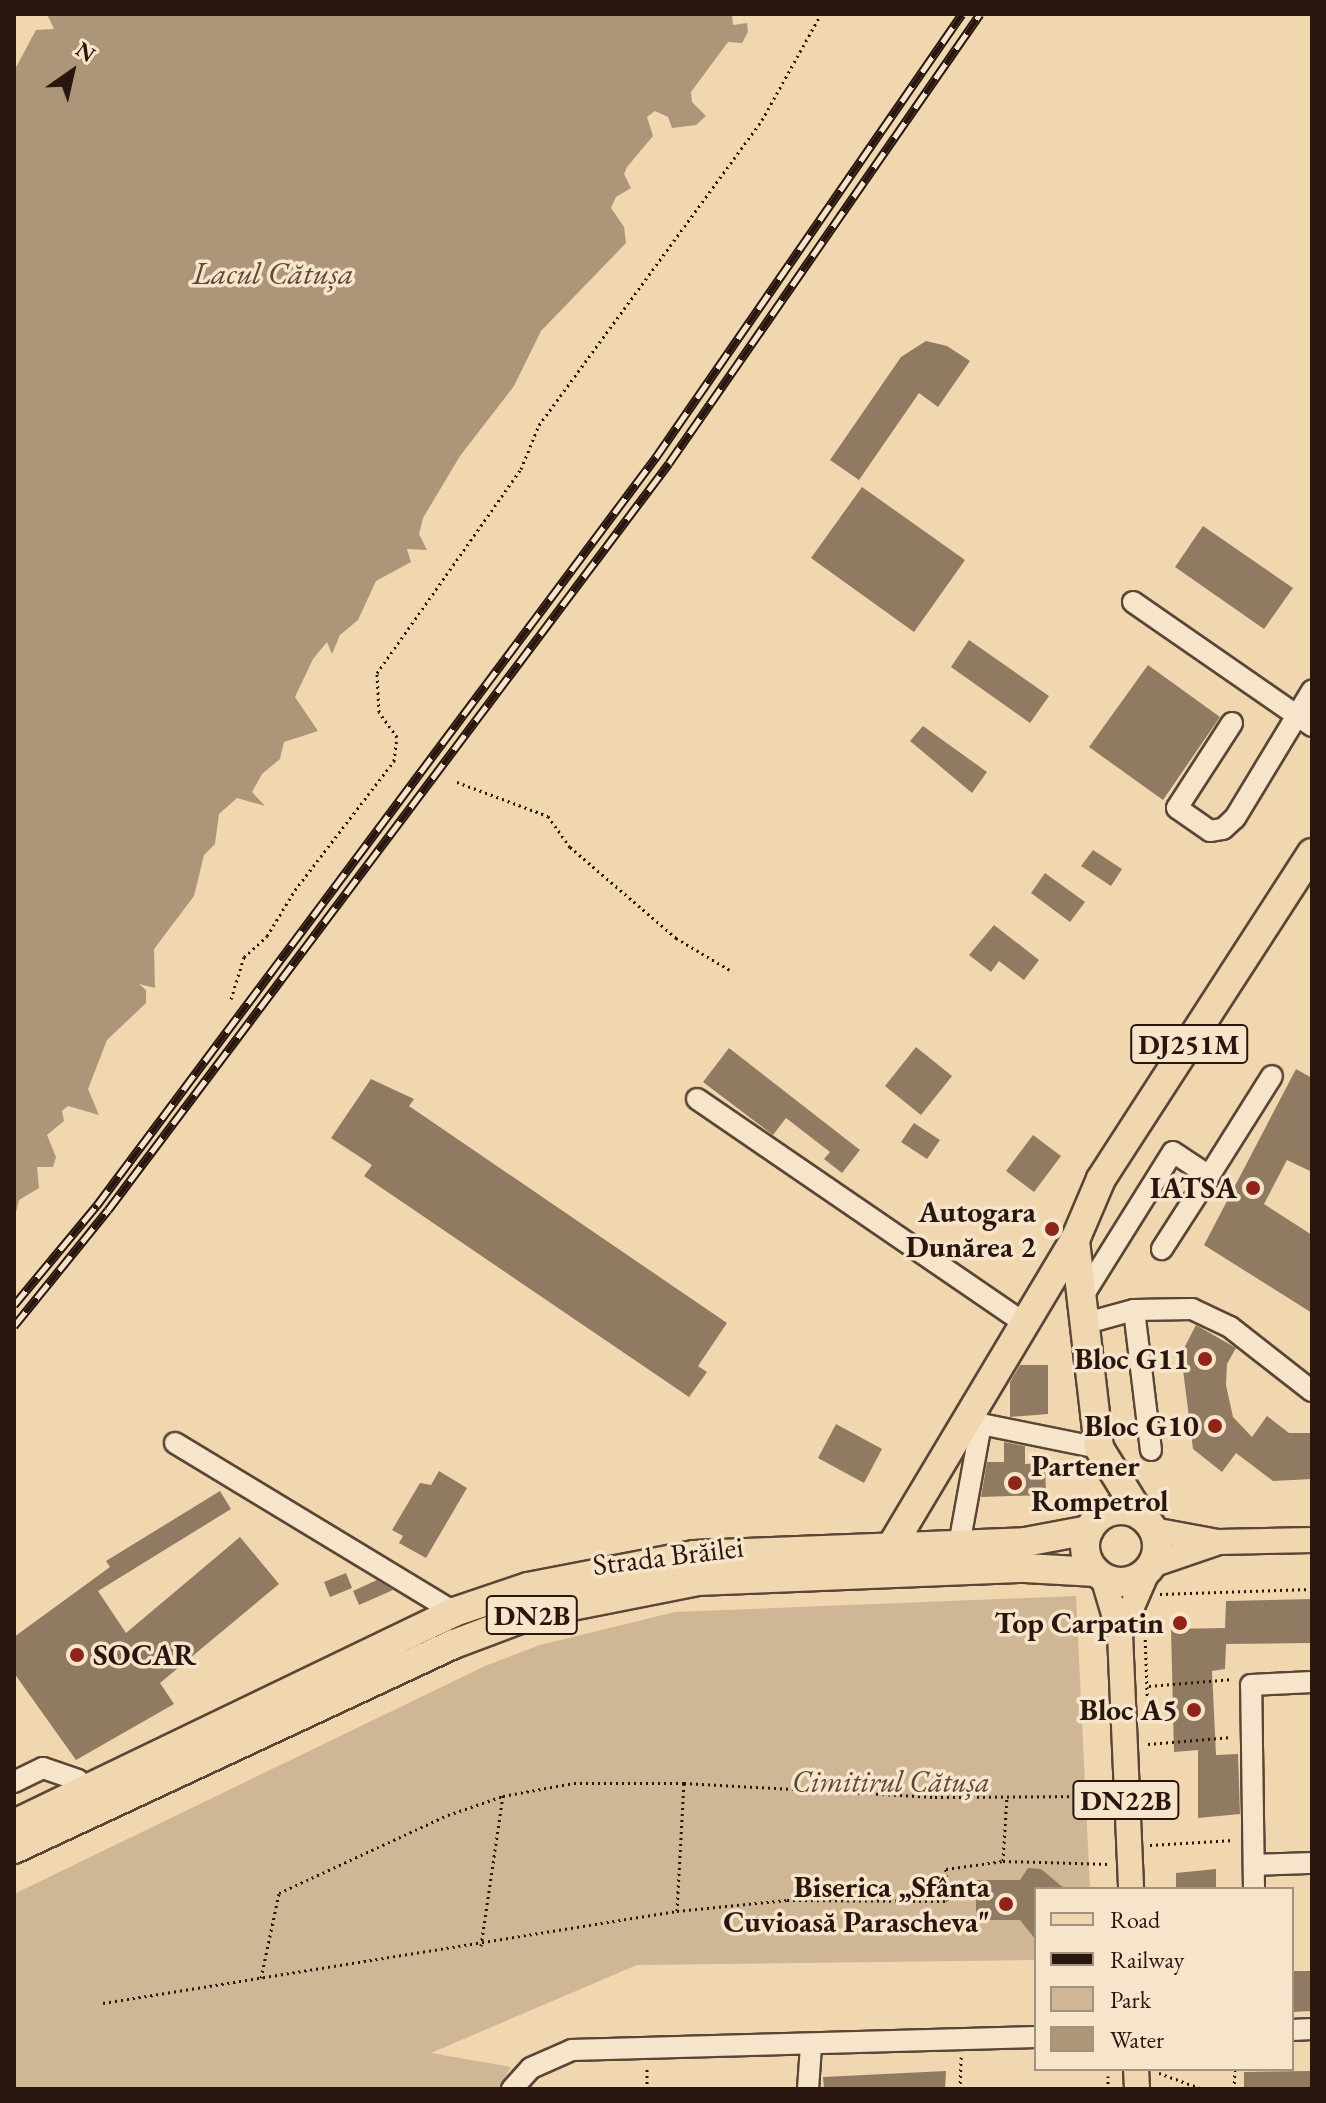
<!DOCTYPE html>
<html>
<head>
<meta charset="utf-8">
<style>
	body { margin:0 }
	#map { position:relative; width:1326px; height:2103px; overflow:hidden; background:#f1d7af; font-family:"EB Garamond",serif }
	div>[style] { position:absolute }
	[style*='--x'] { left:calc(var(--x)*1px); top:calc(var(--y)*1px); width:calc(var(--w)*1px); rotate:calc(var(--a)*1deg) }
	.green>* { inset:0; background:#cfb694 }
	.water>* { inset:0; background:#ad9579 }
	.building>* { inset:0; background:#917a62 }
	.path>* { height:3px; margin-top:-1.5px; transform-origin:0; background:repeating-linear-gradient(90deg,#28160f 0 2px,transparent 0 6px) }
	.roads { filter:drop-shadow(2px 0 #5a4637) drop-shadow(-2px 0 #5a4637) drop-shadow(0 2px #5a4637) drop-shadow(0 -2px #5a4637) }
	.minor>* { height:20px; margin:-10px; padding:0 10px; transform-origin:10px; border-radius:10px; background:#f6e5cb }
	.major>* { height:24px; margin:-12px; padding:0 12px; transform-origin:12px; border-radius:12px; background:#f1d7af }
	.highway>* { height:28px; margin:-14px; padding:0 14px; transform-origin:14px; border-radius:14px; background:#f1d7af }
	.highway>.ring { margin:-14px; padding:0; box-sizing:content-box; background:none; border:28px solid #f1d7af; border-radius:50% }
	.rail>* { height:9px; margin-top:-4.5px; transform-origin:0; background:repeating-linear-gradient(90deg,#f6e5cb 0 18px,#28160f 0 36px); box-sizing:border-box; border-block:2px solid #28160f }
	.dots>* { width:22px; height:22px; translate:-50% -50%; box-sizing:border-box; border:4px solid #f6e5cb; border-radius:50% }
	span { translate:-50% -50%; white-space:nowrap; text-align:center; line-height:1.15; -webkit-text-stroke:7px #f6e5cb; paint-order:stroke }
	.shield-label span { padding:2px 6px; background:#f6e5cb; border:2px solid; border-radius:6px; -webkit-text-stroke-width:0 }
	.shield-label { font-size:28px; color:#28160f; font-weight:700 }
	.poi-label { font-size:30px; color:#28160f; font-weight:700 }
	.right { translate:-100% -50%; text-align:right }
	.left { translate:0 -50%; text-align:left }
	.street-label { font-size:30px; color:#28160f }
	.park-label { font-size:30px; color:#5a4637; font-style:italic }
	.water-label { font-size:32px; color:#5d4939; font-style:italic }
	.frame { position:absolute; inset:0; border:16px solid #28160f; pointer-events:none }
	.legend { position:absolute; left:1034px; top:1887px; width:260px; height:184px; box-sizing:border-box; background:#f6e5cb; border:2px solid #a49280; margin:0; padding:10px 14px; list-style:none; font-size:24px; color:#28160f }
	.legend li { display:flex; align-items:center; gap:16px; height:40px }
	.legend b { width:40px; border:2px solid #a49280 }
	.north { position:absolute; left:32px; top:32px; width:80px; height:80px; -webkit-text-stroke:6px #f6e5cb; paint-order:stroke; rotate:34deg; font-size:22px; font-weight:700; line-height:32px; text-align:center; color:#28160f }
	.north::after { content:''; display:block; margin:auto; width:28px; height:36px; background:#28160f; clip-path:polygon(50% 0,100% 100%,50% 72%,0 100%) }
</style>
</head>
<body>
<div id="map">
	<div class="green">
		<i style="clip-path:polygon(1076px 1596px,1090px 1889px,1036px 1889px,1036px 1960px,637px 1965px,431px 2053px,511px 2067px,498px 2089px,14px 2089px,16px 1893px,485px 1666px,540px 1645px,675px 1612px)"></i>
	</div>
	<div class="water">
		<i style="clip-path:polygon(47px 14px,732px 14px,733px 25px,747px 23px,748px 32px,742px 43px,728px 42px,691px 92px,692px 102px,706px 116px,696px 125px,672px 128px,668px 117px,655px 111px,647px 117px,653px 136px,627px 167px,624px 174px,631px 188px,616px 197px,611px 208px,624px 227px,626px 243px,541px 331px,514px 386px,460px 456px,423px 518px,419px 534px,427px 550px,407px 549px,411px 562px,376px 581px,358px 620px,340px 635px,332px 654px,327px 642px,313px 659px,295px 697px,318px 731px,284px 742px,280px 759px,262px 774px,252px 792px,265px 806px,237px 798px,219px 814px,215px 844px,204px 855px,194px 896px,154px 949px,155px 988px,139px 984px,146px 990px,146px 1003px,107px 1040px,88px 1089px,99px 1115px,68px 1106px,62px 1111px,64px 1121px,47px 1135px,56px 1157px,53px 1167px,37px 1167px,39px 1188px,19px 1200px,14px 1220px,14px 71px,36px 30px,54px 29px)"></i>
	</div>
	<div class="building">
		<i style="clip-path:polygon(926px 341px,947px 346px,970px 361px,938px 407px,919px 393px,859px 480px,830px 460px,901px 357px)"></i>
		<i style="clip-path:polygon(862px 487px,965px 560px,914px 632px,811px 558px)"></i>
		<i style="clip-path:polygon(1203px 526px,1293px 588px,1264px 629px,1175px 567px)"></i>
		<i style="clip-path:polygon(969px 640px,1049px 696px,1030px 723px,951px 667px)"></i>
		<i style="clip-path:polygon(1148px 665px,1220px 717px,1163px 800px,1089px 747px)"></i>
		<i style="clip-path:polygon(923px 726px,987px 772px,972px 793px,910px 741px)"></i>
		<i style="clip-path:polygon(1093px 850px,1122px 869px,1111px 886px,1081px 866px)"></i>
		<i style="clip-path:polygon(1045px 873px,1085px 902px,1070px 922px,1031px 893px)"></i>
		<i style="clip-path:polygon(994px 925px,1039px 960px,1024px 980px,999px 961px,991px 972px,969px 955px)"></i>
		<i style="clip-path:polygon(916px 1047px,952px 1076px,921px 1115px,885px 1086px)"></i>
		<i style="clip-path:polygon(729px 1048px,860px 1150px,842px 1173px,824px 1159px,830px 1152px,786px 1118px,773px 1135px,703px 1082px)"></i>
		<i style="clip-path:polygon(1296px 1069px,1312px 1078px,1312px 1172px,1287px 1160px,1264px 1204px,1312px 1235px,1312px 1313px,1204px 1245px)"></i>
		<i style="clip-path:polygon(371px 1079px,414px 1099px,409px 1106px,727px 1323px,698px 1366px,707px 1372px,689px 1397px,364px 1176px,372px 1165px,331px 1138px)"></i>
		<i style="clip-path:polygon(914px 1123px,940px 1140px,927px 1159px,901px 1142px)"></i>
		<i style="clip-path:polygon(1033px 1135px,1061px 1156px,1034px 1192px,1006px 1171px)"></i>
		<i style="clip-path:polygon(1196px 1325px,1236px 1348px,1227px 1364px,1226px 1385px,1233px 1417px,1252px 1437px,1267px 1416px,1289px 1433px,1312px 1433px,1312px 1479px,1273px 1481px,1236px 1453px,1222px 1472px,1193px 1449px,1181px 1354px)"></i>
		<i style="clip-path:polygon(1020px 1365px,1048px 1365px,1048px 1414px,1010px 1417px,1010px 1382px)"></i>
		<i style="clip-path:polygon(836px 1424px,882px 1449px,864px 1483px,818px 1458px)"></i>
		<i style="clip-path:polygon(1004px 1442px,1025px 1446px,1025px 1464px,1045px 1463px,1046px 1495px,981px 1497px,987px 1462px,1004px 1462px)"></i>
		<i style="clip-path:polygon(439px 1471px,467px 1488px,426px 1558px,399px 1543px,403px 1536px,392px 1530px,420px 1483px,431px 1485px)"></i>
		<i style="clip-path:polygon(220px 1491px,231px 1509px,98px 1591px,126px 1633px,240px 1537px,279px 1584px,160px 1683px,174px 1704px,76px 1760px,14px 1673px,14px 1637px,110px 1567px,106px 1561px)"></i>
		<i style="clip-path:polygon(346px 1573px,352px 1588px,330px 1597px,324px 1582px)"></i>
		<i style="clip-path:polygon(377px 1580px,393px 1590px,359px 1605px,353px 1591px)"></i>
		<i style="clip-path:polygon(1312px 1599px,1312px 1643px,1226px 1644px,1225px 1669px,1212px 1671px,1216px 1755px,1238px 1754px,1240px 1814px,1198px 1818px,1198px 1750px,1174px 1752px,1171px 1629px,1225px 1628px,1226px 1601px)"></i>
		<i style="clip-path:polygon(1028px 1868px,1041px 1869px,1065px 1889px,1036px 1889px,1036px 1940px,1020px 1920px,976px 1920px,976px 1880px,1020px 1880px)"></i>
		<i style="clip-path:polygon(1216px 1869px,1216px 1889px,1176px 1889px,1176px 1873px)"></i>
		<i style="clip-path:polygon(1292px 1971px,1312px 1971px,1312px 2011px,1292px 2012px)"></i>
		<i style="clip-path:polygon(946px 2071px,945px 2089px,824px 2089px,823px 2077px)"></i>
		<i style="clip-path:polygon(1312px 2071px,1312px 2089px,1244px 2089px,1244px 2072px)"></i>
	</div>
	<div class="path">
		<i style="--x:457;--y:782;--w:97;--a:20.5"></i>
		<i style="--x:548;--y:816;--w:38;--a:55"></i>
		<i style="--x:570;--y:847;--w:140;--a:40.6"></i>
		<i style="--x:676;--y:938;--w:66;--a:30.8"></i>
		<i style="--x:231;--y:999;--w:44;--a:-72.8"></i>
		<i style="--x:244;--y:957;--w:31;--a:-42"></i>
		<i style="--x:267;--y:936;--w:54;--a:-58.7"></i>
		<i style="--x:295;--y:890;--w:163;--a:-52.5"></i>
		<i style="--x:394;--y:761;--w:24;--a:-83"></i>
		<i style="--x:397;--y:737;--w:31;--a:-126"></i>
		<i style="--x:379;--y:712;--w:39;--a:-93"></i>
		<i style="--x:377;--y:673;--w:250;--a:-54.8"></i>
		<i style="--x:521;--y:469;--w:48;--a:-67.8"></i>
		<i style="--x:539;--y:425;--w:378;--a:-53.8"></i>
		<i style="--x:762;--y:120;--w:121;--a:-60.9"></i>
		<i style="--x:1160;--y:1594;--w:152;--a:-1.9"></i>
		<i style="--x:1149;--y:1686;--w:84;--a:-4.8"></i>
		<i style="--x:1144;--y:1719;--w:4;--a:0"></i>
		<i style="--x:1148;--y:1719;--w:84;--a:-92"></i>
		<i style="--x:1148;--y:1744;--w:84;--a:-4.8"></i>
		<i style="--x:1150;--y:1845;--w:84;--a:-3.4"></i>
		<i style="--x:1003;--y:1861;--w:65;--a:-86.5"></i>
		<i style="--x:677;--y:1911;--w:128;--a:-86.9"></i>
		<i style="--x:481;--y:1946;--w:152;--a:-81.7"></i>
		<i style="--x:261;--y:1978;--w:87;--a:-78"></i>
		<i style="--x:279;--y:1893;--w:186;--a:-24.8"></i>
		<i style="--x:448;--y:1815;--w:58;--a:-19.1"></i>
		<i style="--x:503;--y:1796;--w:72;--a:-10.4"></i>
		<i style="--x:574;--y:1783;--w:110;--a:0"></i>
		<i style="--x:684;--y:1783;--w:251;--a:3.2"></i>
		<i style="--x:935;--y:1797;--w:172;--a:-0.3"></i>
		<i style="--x:103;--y:2003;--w:581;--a:-9.11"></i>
		<i style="--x:677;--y:1911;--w:111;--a:-5.7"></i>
		<i style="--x:787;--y:1900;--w:160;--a:0.4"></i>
		<i style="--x:947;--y:1901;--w:32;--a:-92"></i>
		<i style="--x:946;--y:1869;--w:58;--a:-8"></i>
		<i style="--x:1003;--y:1861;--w:107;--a:1.6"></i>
		<i style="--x:1159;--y:2073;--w:47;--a:20"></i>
		<i style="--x:647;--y:2089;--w:21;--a:-90"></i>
		<i style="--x:960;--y:2089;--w:32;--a:-88"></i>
		<i style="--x:1108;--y:2089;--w:13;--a:-90"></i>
		<i style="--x:1234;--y:2089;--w:20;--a:-87"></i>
	</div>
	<div class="roads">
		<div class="minor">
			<i style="--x:1133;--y:602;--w:218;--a:34.7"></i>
			<i style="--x:1232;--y:723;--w:101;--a:122.9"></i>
			<i style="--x:1177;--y:808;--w:40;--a:34.9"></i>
			<i style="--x:1210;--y:831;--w:13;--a:-9"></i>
			<i style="--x:1223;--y:829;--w:16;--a:-43"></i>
			<i style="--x:1235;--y:818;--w:149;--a:-58.8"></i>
			<i style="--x:697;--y:1099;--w:398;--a:34.4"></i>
			<i style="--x:1209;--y:1176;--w:118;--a:-57.8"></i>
			<i style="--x:1081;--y:1299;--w:173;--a:-58"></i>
			<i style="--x:1173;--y:1152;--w:43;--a:33.7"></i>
			<i style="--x:1209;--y:1176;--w:87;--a:122.8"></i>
			<i style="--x:1134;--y:1310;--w:141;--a:83.1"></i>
			<i style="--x:1083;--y:1324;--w:53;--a:-15.4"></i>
			<i style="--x:1134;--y:1310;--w:58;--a:-1"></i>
			<i style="--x:1192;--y:1309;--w:42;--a:25.3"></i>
			<i style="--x:1230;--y:1327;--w:104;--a:38"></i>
			<i style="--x:175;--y:1443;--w:326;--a:31.2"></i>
			<i style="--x:959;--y:1545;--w:123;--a:-79.7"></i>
			<i style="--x:981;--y:1424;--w:120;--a:11.5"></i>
			<i style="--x:14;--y:1782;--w:32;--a:-26"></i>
			<i style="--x:43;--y:1768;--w:37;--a:19"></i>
			<i style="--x:1254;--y:1865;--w:58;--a:-2"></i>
			<i style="--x:1254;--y:1889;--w:204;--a:-90.8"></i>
			<i style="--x:1251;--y:1685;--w:61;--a:-2.8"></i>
			<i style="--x:1292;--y:2030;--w:20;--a:-3"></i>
			<i style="--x:512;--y:2089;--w:28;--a:-48"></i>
			<i style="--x:531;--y:2068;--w:45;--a:-23.7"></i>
			<i style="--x:572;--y:2050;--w:464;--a:-1.6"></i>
			<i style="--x:808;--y:2089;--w:43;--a:-86"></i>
		</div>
		<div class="major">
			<i style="--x:1153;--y:1530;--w:66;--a:10.5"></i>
			<i style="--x:1218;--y:1542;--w:94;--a:-1.2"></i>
			<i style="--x:1152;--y:1565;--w:68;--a:-19"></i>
			<i style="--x:1103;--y:1577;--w:59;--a:73.4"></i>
			<i style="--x:1120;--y:1634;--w:255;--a:87.5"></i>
			<i style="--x:1120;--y:1634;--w:70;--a:-66.4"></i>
			<i style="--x:1136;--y:2069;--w:20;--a:87"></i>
		</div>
		<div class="highway">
			<i class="ring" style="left:1085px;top:1510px;width:44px;height:44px"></i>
			<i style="--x:1141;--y:1516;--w:80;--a:-121.7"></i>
			<i style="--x:1099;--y:1448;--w:209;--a:-96.6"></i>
			<i style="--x:1075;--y:1240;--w:66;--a:-66.9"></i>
			<i style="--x:1101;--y:1179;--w:388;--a:-57.1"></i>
			<i style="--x:891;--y:1547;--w:358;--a:-59.1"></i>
			<i style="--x:14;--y:1824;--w:488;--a:-25.7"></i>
			<i style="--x:454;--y:1612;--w:78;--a:-18.7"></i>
			<i style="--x:528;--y:1587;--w:169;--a:-10.9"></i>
			<i style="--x:694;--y:1555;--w:331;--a:-2.2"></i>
			<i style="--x:1025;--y:1542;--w:65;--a:-10.6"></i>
			<i style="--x:14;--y:1849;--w:485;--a:-25"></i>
			<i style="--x:454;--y:1644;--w:88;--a:-20.7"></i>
			<i style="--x:536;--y:1613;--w:164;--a:-11.2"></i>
			<i style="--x:697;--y:1581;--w:328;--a:-2.3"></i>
			<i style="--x:1025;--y:1568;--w:71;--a:3.2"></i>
		</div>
	</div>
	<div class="rail">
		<i style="--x:14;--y:1305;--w:130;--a:-50.3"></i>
		<i style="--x:97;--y:1205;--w:934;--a:-53.23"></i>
		<i style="--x:656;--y:457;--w:538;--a:-55.37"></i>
		<i style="--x:14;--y:1326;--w:149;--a:-51"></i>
		<i style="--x:108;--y:1210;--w:934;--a:-53.09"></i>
		<i style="--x:669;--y:463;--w:546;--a:-55.29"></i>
	</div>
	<div class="dots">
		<i style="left:1253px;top:1188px;background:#8f2418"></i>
		<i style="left:1052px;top:1229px;background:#8f2418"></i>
		<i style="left:1205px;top:1359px;background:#8f2418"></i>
		<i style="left:1215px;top:1426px;background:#8f2418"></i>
		<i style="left:1015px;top:1483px;background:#8f2418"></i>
		<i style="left:1180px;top:1623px;background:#8f2418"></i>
		<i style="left:77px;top:1655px;background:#8f2418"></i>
		<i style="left:1194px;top:1710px;background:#8f2418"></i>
		<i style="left:1006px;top:1904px;background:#8f2418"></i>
	</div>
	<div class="shield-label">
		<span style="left:1189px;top:1044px">DJ251M</span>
		<span style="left:532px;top:1615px">DN2B</span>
		<span style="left:1126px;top:1800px">DN22B</span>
	</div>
	<div class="poi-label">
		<span class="right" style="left:1237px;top:1188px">IATSA</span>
		<span class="right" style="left:1036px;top:1229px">Autogara<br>Dunărea 2</span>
		<span class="right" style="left:1189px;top:1359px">Bloc G11</span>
		<span class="right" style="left:1199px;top:1426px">Bloc G10</span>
		<span class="left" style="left:1031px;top:1483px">Partener<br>Rompetrol</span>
		<span class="right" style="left:1164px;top:1623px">Top Carpatin</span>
		<span class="left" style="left:93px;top:1655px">SOCAR</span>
		<span class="right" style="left:1178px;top:1710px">Bloc A5</span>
		<span class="right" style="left:990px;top:1904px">Biserica „Sfânta<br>Cuvioasă Parascheva"</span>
	</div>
	<div class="street-label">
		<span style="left:668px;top:1556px;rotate:-7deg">Strada Brăilei</span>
	</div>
	<div class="park-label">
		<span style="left:891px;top:1782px">Cimitirul Cătușa</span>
	</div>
	<div class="water-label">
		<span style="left:273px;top:273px">Lacul Cătușa</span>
	</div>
	<div class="frame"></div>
	<ul class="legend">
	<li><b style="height:10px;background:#f1d7af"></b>Road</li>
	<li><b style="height:10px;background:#28160f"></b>Railway</li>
	<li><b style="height:22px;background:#cfb694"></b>Park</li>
	<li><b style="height:22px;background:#ad9579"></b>Water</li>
	</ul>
	<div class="north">N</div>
</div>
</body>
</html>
